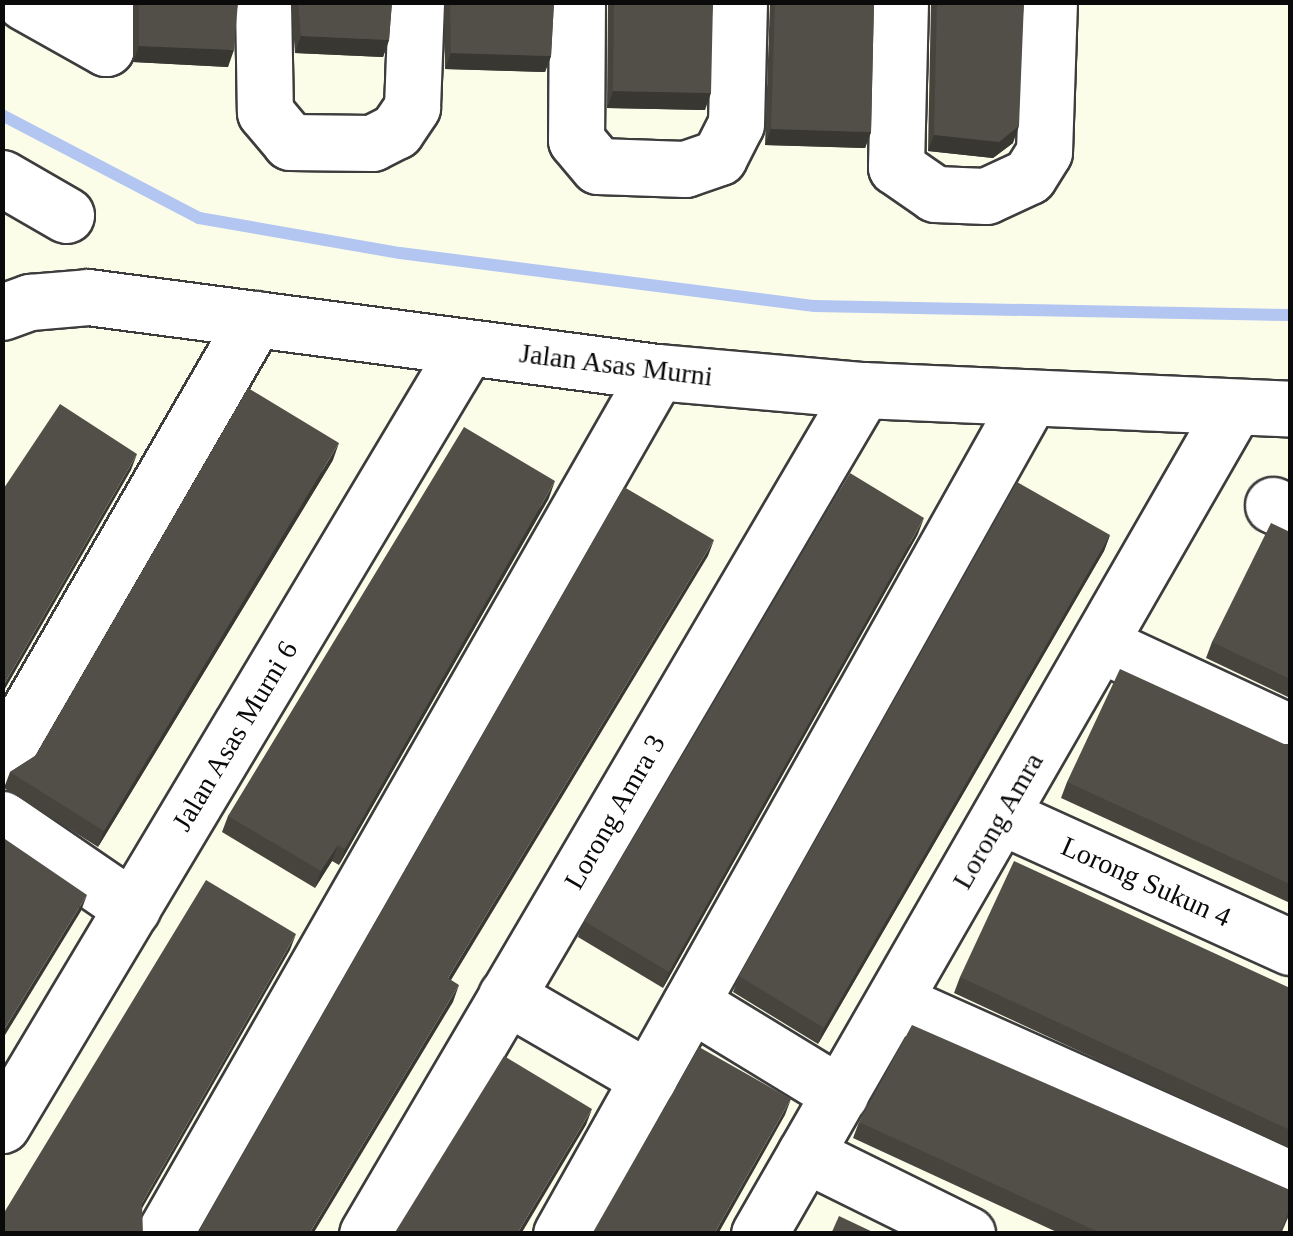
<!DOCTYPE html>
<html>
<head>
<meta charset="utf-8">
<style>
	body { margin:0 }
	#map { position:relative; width:1293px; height:1236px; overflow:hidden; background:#fbfde9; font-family:"Times New Roman",serif }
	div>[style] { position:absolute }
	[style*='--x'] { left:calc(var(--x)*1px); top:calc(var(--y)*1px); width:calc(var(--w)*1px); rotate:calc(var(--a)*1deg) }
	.stream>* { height:12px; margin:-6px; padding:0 6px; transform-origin:6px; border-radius:6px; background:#b2c6f1 }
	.roads { filter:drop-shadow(2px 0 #3d3d3d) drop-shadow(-2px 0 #3d3d3d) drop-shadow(0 2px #3d3d3d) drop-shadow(0 -2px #3d3d3d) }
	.minor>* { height:55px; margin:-27.5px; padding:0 27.5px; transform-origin:27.5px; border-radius:27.5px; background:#fff }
	.wall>* { inset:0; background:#47443e }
	.shaded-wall>* { inset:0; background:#393732 }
	.building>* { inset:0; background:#524f48 }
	span { translate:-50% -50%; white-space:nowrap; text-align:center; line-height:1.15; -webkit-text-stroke:10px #fff; paint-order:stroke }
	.street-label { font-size:28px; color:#0a0a0a }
	.frame { position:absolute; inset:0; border:5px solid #0a0a0a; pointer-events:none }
</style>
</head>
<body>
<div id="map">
	<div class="stream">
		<i style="--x:2;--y:115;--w:222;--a:27.6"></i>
		<i style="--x:199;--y:218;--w:204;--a:9.9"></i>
		<i style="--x:400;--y:253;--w:418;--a:7.3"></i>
		<i style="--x:815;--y:306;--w:475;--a:1.1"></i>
	</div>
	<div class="roads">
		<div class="minor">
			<i style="--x:24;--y:2;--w:94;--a:29.3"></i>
			<i style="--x:106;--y:48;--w:46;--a:-88.8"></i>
			<i style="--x:263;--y:2;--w:110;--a:89"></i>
			<i style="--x:265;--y:112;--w:39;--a:50"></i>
			<i style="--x:290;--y:142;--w:82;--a:0.7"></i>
			<i style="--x:372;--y:143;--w:27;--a:-27"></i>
			<i style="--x:396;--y:131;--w:29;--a:-56"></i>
			<i style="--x:412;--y:107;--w:105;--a:-87.8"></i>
			<i style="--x:577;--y:2;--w:138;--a:90.4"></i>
			<i style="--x:576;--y:140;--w:34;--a:50"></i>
			<i style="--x:598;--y:166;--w:87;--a:2"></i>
			<i style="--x:685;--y:169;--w:36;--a:-19"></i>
			<i style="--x:719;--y:157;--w:37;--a:-63"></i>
			<i style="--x:736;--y:124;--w:122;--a:-88.6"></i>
			<i style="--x:900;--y:2;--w:165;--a:91.4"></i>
			<i style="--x:896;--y:167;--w:47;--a:34.7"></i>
			<i style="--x:935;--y:194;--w:51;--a:2.2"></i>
			<i style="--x:986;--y:196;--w:47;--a:-24.9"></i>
			<i style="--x:1029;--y:176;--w:28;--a:-58"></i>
			<i style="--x:1044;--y:152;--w:150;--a:-88.1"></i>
			<i style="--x:2;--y:178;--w:74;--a:30"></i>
			<i style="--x:2;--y:312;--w:30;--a:-20"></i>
			<i style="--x:30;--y:302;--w:58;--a:-4.9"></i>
			<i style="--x:88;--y:297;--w:574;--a:7.51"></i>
			<i style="--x:657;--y:372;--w:207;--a:5"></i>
			<i style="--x:863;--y:390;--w:427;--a:2.5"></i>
			<i style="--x:1273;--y:505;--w:19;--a:25"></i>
			<i style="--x:1100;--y:644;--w:209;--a:24.9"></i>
			<i style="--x:2;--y:757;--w:506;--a:-59.99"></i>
			<i style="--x:1001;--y:816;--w:317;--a:24.4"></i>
			<i style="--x:2;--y:819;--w:158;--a:34.4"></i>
			<i style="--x:506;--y:996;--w:165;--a:30.1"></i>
			<i style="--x:894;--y:1001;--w:434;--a:24.1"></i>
			<i style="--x:691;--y:1003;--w:175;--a:31.4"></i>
			<i style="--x:2;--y:1125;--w:906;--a:-59.13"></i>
			<i style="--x:805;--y:1154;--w:181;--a:26.3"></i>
			<i style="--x:164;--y:1234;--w:993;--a:-60.23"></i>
			<i style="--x:367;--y:1234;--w:979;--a:-59.56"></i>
			<i style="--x:561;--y:1234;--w:959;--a:-60.71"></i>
			<i style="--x:759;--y:1234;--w:953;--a:-60.1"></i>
		</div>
	</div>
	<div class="wall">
		<i style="clip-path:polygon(133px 2px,238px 2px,228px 67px,133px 62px)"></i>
		<i style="clip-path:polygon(291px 2px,392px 2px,389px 40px,383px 57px,295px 53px)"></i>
		<i style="clip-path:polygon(444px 2px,554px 2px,551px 56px,545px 72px,445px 69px)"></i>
		<i style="clip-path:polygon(608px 2px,713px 2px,705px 110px,607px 108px)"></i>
		<i style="clip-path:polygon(770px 2px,874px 2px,871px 132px,865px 148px,765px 145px)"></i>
		<i style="clip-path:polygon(931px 2px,1024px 2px,1013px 143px,993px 158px,928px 151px)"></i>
		<i style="clip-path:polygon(333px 460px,98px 847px,4px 788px,10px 772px,35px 756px)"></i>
		<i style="clip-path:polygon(549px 498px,339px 865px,332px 861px,315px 888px,222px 832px,228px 816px)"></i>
		<i style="clip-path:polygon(1290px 532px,1290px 698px,1206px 658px,1212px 642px)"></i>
		<i style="clip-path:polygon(918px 534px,663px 988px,578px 937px,584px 921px)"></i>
		<i style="clip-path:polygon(1110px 535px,1104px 551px,818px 1044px,733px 992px,739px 976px)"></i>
		<i style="clip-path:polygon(1284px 744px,1290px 744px,1290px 903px,1061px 798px,1067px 782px)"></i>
		<i style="clip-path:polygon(960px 977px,1290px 988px,1290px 1149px,954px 993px)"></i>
		<i style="clip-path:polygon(859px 1122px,1290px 1190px,1290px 1213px,1281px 1234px,1061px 1234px,853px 1138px)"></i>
	</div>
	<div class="shaded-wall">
		<i style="clip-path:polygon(301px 36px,389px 40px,383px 57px,295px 53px)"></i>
		<i style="clip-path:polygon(139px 46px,234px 50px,228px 67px,133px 62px)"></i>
		<i style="clip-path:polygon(451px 53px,551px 56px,545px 72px,445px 69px)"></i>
		<i style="clip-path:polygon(613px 91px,711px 93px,705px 110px,607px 108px)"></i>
		<i style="clip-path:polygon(1019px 126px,1013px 143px,993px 158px,928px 151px,934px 135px)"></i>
		<i style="clip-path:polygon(771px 129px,871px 132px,865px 148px,765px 145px)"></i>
		<i style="clip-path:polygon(339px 443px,333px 460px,98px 847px,104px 831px)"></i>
		<i style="clip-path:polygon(137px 454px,131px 470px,2px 694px,2px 688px)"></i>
		<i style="clip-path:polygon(555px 481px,549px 498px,339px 865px,345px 849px)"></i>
		<i style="clip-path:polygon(924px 518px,918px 534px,663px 988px,669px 972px)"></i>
		<i style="clip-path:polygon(1110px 535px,1104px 551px,818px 1044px,824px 1028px)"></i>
		<i style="clip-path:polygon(714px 540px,708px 556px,442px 995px,448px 978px)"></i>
		<i style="clip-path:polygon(338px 845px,332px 861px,315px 888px,321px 871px)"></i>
		<i style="clip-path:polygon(87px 895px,81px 911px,2px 1040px,2px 1033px)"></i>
		<i style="clip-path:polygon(296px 934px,290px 950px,136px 1219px,142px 1203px)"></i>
		<i style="clip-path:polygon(459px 985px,453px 1002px,313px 1234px,309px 1234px)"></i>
		<i style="clip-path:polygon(791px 1099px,785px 1115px,718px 1234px,714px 1234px)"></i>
		<i style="clip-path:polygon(592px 1109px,586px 1125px,521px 1234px,517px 1234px)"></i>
	</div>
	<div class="building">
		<i style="clip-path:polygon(139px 2px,238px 2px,234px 50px,139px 46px)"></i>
		<i style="clip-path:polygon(298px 2px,392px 2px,389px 40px,301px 36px)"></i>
		<i style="clip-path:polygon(450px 2px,554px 2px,551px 56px,451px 53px)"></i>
		<i style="clip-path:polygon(614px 2px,713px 2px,711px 93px,613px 91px)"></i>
		<i style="clip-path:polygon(775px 2px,874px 2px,871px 132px,771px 129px)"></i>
		<i style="clip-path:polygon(937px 2px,1024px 2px,1019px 126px,999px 142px,934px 135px)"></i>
		<i style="clip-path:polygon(248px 388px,339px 443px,104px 831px,10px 772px,35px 756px)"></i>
		<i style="clip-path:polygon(60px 404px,137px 454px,2px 688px,2px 491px)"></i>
		<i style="clip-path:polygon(464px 427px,555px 481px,345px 849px,338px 845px,321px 871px,228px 816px)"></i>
		<i style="clip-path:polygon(850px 473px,924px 518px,669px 972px,584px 921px)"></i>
		<i style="clip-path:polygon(1017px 482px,1110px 535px,824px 1028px,739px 976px)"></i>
		<i style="clip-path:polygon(624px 487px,714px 540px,448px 978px,459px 985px,309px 1234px,197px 1234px)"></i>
		<i style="clip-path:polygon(1271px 523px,1290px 532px,1290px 679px,1212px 642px)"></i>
		<i style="clip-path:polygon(1120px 669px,1284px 744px,1290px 744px,1290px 884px,1067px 782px)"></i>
		<i style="clip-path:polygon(2px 837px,87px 895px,2px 1033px)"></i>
		<i style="clip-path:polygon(1014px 861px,1290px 988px,1290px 1130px,960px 977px)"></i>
		<i style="clip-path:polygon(206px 880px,296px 934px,142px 1203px,143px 1234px,2px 1234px,2px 1216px)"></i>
		<i style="clip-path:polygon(912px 1025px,1290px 1190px,1290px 1209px,1279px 1234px,1103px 1234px,859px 1122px)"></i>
		<i style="clip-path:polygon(699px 1047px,791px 1099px,714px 1234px,592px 1234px)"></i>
		<i style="clip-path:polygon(504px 1056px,592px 1109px,517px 1234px,394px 1234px)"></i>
		<i style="clip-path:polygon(839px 1216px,877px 1234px,831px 1234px)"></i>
	</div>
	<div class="street-label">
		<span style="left:616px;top:365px;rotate:7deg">Jalan Asas Murni</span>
		<span style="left:235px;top:736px;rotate:-59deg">Jalan Asas Murni 6</span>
		<span style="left:615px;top:812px;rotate:-60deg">Lorong Amra 3</span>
		<span style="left:998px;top:821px;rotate:-60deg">Lorong Amra</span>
		<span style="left:1146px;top:882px;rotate:24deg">Lorong Sukun 4</span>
	</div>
	<div class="frame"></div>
</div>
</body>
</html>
